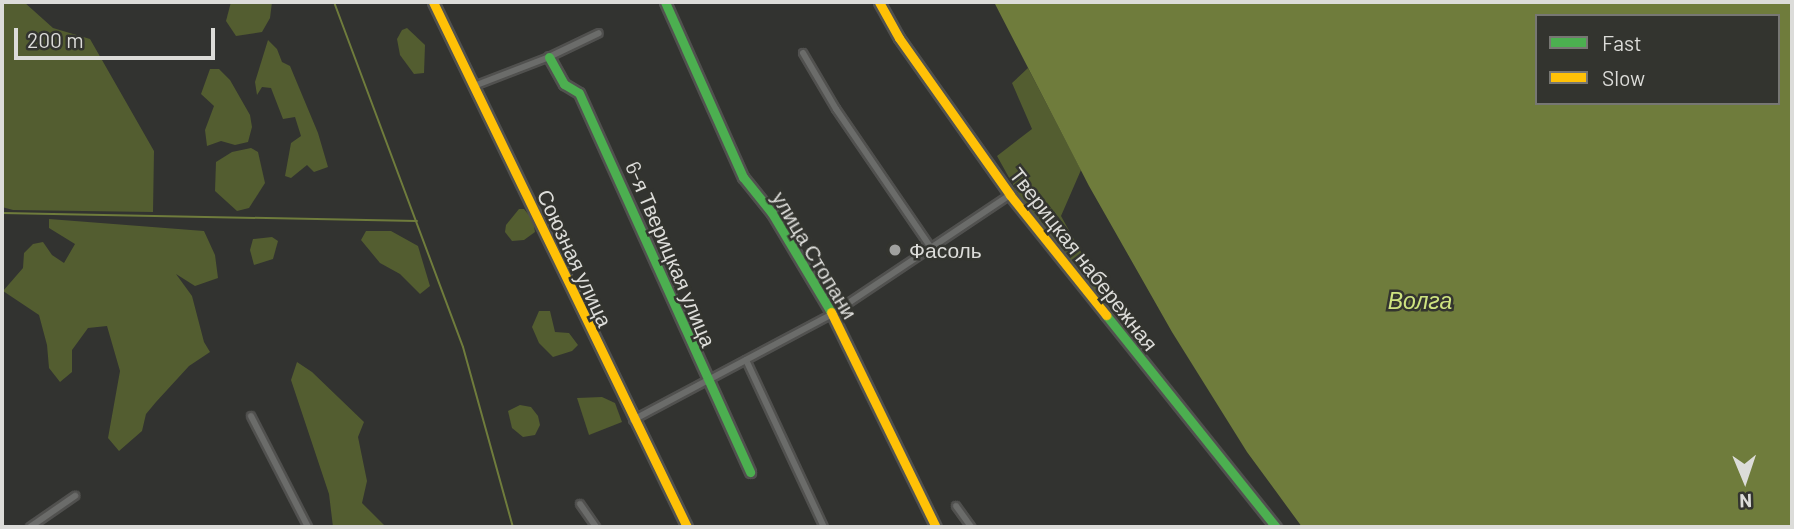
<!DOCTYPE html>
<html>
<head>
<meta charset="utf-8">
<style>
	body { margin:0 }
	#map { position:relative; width:1794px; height:529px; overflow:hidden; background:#323330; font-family:Barlow,sans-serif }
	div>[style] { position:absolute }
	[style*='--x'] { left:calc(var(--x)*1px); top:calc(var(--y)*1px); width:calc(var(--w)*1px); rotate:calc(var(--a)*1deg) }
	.green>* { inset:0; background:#535d30 }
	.water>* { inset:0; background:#6f7c3c }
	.stream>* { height:2px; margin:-1px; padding:0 1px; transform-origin:1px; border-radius:1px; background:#6f7c3c }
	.roads { filter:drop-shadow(2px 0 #51514f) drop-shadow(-2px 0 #51514f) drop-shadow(0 2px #51514f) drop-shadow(0 -2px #51514f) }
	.street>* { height:6px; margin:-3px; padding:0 3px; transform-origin:3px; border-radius:3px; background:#6b6c6a }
	.fast>* { height:9px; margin:-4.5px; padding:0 4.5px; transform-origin:4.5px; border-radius:4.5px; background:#4caf50 }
	.slow>* { height:9px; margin:-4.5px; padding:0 4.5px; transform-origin:4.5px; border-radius:4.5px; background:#ffc107 }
	.dots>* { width:19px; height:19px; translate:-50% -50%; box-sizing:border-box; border:4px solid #33342f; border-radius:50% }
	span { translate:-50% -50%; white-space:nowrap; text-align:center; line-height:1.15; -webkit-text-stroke:5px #33342f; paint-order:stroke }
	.poi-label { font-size:21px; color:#dcdcd9 }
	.left { translate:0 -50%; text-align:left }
	.street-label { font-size:21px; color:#dcdcd9 }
	.water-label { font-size:23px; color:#cee380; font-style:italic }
	.frame { position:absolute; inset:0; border:4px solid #dcdcd9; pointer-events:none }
	.legend { position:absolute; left:1535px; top:14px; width:245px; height:91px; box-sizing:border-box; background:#33342f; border:2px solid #777773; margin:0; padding:9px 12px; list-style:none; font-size:21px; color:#dcdcd9 }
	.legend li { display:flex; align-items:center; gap:14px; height:35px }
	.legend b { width:35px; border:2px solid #777773 }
	.north { position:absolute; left:1710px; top:445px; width:70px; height:70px; -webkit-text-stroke:5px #33342f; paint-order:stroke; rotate:178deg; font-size:19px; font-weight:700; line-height:28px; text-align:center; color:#dcdcd9 }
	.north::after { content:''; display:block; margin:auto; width:24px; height:32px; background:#dcdcd9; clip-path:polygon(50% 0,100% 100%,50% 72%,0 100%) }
	.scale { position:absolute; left:14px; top:28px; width:201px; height:32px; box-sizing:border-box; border:4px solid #dcdcd9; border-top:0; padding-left:9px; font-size:21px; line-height:24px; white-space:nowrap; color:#dcdcd9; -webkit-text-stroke:5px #33342f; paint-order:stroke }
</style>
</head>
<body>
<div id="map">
	<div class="green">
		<i style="clip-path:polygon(2px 2px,24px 2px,53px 28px,90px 39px,154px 151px,153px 212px,13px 210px,2px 207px)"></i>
		<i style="clip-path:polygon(231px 2px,272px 2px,270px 18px,262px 32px,236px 36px,226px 21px)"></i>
		<i style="clip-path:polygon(407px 28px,425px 45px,424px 73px,414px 74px,400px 55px,397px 39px,402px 30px)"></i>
		<i style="clip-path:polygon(268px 40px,277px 49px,282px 62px,290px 66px,318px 133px,328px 167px,314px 172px,307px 165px,291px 178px,285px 176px,291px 143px,301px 136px,295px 117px,283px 119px,271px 88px,262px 87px,257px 95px,255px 82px)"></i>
		<i style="clip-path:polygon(1028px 68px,1081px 170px,1061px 216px,1101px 288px,1092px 291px,1021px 199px,997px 156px,1032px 129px,1012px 83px)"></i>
		<i style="clip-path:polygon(210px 69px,219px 69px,230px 80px,250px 115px,252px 127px,248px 142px,235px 145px,221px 141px,207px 146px,205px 130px,214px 106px,201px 94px)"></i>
		<i style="clip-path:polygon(251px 148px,258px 152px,265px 183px,249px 208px,237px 211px,215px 191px,216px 162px,232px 152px)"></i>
		<i style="clip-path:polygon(519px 209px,524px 209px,533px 220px,535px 232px,524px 240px,512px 241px,505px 232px,506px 225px)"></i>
		<i style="clip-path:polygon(49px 219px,204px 231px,215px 255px,218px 278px,195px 286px,176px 274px,192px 296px,204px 342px,210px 352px,189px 366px,156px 402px,146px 414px,142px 431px,119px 451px,108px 438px,120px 371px,107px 326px,88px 328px,72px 350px,72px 372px,60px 382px,49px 368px,47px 345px,39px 315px,3px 291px,23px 268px,24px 253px,33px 244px,43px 242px,52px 255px,64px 263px,75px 244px,49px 228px)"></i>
		<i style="clip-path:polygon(366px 231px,391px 231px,418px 246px,430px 286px,420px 294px,400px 274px,380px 263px,361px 240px)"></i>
		<i style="clip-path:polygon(272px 237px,278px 241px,273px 259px,254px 265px,250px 250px,253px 239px)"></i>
		<i style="clip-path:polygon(539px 311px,550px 311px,555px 332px,569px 333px,578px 345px,572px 351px,553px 357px,539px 343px,532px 327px)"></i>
		<i style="clip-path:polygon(297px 362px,312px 372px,364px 422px,358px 437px,367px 481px,362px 503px,386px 527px,333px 527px,329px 494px,291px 380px)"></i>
		<i style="clip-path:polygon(602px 397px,615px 403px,622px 422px,589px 435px,577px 398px)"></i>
		<i style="clip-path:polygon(520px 405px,531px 407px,538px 416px,540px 425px,535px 435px,523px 437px,512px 428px,508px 411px)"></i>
	</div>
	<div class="water">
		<i style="clip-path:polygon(evenodd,994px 2px,1792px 2px,1792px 527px,1302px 527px,1247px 452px,1172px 332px,1089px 186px,994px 2px,1537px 16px,1778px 16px,1778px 103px,1537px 103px,1537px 16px)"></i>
	</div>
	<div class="stream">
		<i style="--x:334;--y:2;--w:368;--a:69.5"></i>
		<i style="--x:463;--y:347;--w:187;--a:74.5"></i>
		<i style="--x:2;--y:213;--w:415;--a:1.1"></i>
	</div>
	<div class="roads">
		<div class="street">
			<i style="--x:803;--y:53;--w:65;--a:59.5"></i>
			<i style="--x:836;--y:109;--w:168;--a:55.6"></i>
			<i style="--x:474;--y:86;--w:80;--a:-21.1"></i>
			<i style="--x:549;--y:57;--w:55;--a:-25.6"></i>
			<i style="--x:746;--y:360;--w:184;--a:65"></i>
			<i style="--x:251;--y:416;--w:125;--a:62.8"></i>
			<i style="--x:633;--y:420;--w:225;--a:-28"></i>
			<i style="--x:832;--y:314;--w:214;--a:-33.8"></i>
			<i style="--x:580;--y:504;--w:28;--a:55"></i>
			<i style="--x:956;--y:506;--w:26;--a:54"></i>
			<i style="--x:30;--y:527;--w:55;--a:-34.6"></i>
		</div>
		<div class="fast">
			<i style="--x:665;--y:2;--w:192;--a:66"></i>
			<i style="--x:743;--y:177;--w:46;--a:51.1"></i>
			<i style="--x:772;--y:213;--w:115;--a:59.2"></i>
			<i style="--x:549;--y:57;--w:31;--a:61"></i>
			<i style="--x:564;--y:84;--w:17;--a:31"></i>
			<i style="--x:579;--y:93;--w:416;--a:65.7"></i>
			<i style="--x:1106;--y:315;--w:272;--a:51.3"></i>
		</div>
		<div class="slow">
			<i style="--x:433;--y:2;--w:583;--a:64.18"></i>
			<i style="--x:879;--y:2;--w:41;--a:60.9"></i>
			<i style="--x:899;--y:38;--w:192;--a:54.7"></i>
			<i style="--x:1010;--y:195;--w:154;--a:51.3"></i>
			<i style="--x:831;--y:312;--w:239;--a:64"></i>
		</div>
	</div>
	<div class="dots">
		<i style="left:895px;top:250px;background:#a0a19e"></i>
	</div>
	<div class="poi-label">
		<span class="left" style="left:909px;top:250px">Фасоль</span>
	</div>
	<div class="street-label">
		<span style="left:671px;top:254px;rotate:67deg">6-я Тверицкая улица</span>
		<span style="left:815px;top:255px;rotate:59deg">улица Стопани</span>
		<span style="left:575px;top:258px;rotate:65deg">Союзная улица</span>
		<span style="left:1084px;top:259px;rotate:52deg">Тверицкая набережная</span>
	</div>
	<div class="water-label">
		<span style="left:1420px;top:300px">Волга</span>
	</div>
	<div class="frame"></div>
	<ul class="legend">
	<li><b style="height:9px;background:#4caf50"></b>Fast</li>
	<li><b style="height:9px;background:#ffc107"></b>Slow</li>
	</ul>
	<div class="north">N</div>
	<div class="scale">200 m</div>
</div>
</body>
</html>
